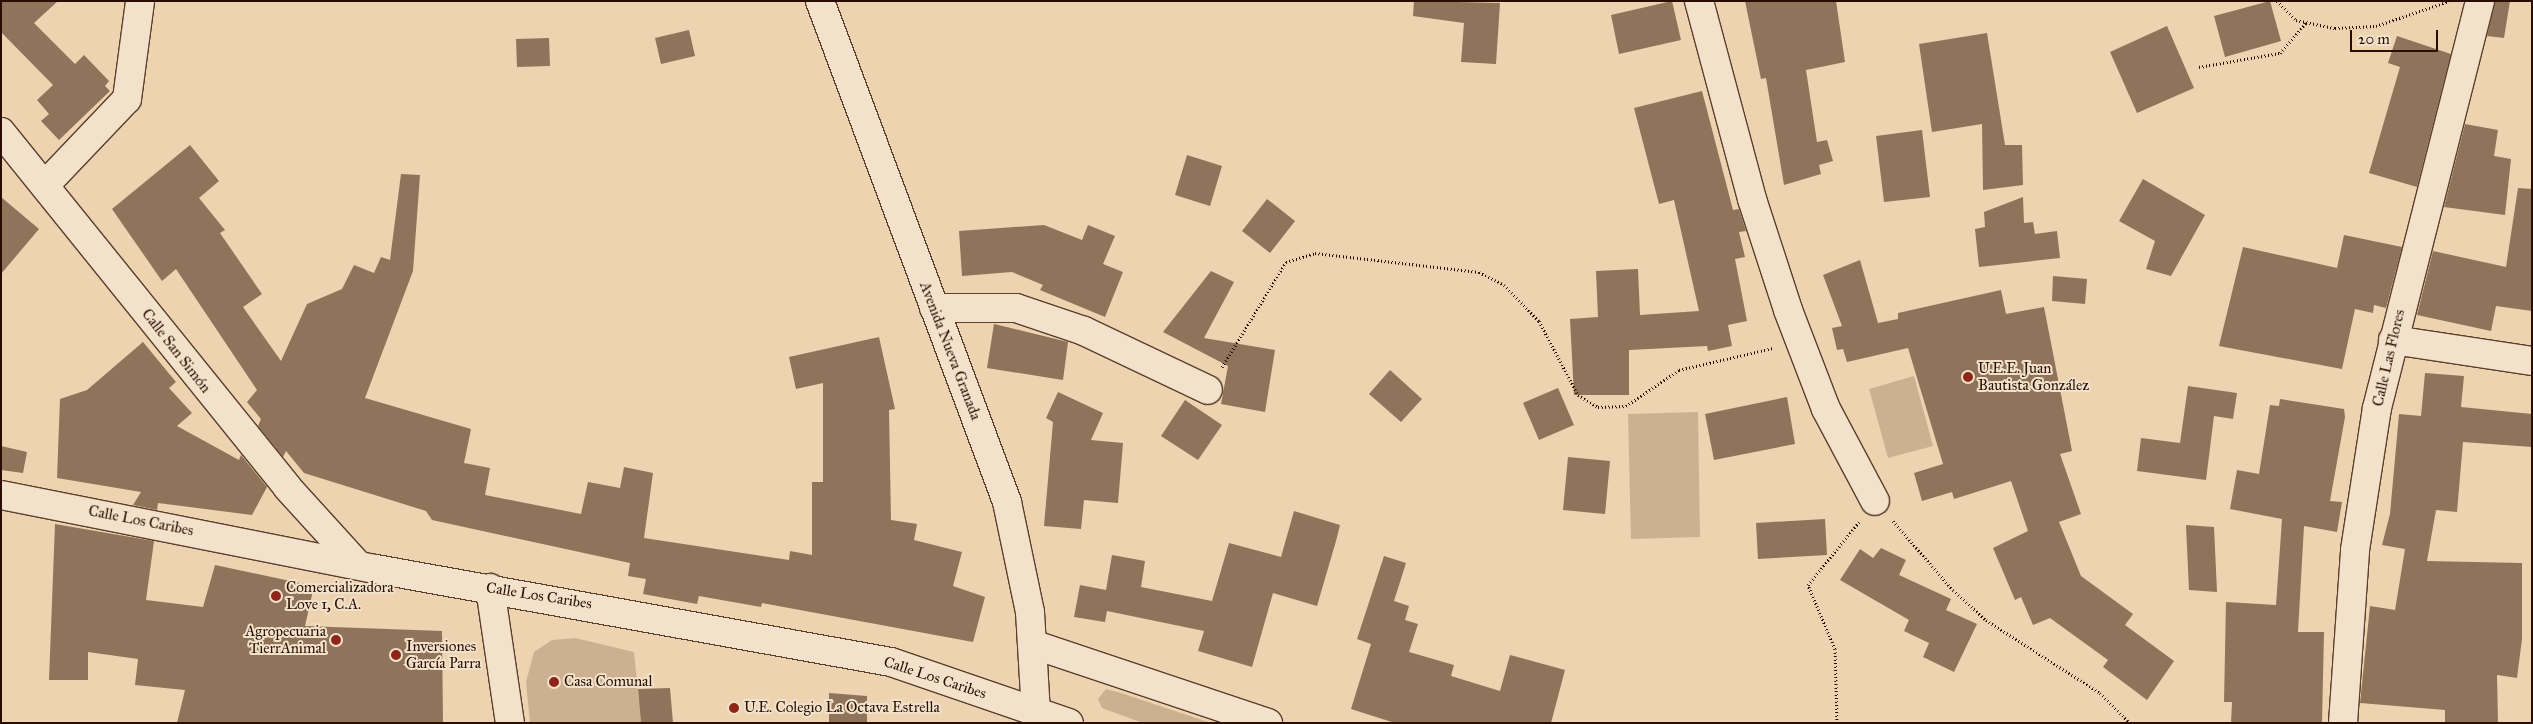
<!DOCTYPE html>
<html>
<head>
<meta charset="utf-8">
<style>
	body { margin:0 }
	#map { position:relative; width:2533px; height:724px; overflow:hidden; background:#edd3af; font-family:"IM FELL Great Primer",serif }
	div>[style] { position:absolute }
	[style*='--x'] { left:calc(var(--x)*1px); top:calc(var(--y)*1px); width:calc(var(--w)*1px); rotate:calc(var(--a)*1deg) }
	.green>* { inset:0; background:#ccb191 }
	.building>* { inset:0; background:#8f745b }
	.path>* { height:3px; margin-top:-1.5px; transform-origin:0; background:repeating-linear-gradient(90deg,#2a0d00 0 1px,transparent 0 3.5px) }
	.roads { filter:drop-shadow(1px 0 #5b3e2c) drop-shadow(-1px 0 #5b3e2c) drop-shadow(0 1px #5b3e2c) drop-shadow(0 -1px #5b3e2c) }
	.minor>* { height:28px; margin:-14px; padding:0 14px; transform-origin:14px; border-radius:14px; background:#f3e2cb }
	.tertiary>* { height:28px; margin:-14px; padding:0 14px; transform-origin:14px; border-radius:14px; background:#f3e2cb }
	.dots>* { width:14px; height:14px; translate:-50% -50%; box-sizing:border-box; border:2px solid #f3e2cb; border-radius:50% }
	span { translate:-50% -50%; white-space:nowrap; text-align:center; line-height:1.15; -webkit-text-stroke:4px #f3e2cb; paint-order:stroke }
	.street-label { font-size:15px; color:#2a0d00 }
	.poi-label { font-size:15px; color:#2a0d00 }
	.left { translate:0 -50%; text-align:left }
	.right { translate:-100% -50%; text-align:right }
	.frame { position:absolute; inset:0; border:2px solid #2a0d00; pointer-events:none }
	.scale { position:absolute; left:2350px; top:30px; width:88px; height:22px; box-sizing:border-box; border:2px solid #2a0d00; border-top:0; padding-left:6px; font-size:15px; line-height:18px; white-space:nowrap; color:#2a0d00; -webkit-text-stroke:4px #f3e2cb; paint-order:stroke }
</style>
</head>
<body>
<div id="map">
	<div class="green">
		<i style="clip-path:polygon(1914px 376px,1933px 446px,1888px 458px,1869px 389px)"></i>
		<i style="clip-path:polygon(1698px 412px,1700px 537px,1631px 539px,1628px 414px)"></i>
		<i style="clip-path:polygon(575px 638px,634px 652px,641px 723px,530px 723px,526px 682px,534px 652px,552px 640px)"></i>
		<i style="clip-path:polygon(1106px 689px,1121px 693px,1211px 723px,1143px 723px,1102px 708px,1098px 699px)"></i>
	</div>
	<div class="building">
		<i style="clip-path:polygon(1px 1px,58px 1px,34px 23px,75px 64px,84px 55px,109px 81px,105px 86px,110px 91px,59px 140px,41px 121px,49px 114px,37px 100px,53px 85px,1px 32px)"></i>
		<i style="clip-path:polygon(1414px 1px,1500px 3px,1496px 64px,1461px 62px,1464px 23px,1413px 16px)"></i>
		<i style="clip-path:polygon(1672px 1px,1681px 40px,1619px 54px,1611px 15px)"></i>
		<i style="clip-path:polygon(1745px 1px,1836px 1px,1845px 62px,1806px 70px,1817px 142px,1827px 140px,1833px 161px,1819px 165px,1821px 174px,1784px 185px,1766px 78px,1761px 79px)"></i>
		<i style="clip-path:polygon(2270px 1px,2281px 41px,2225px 57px,2214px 16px)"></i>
		<i style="clip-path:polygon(2495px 1px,2510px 1px,2504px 38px,2487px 36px)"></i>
		<i style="clip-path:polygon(2167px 26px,2194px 88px,2137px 113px,2110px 52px)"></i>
		<i style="clip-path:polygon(689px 30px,695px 56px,661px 64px,655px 38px)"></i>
		<i style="clip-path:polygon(1987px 33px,2005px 145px,2022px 145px,2023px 185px,1983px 190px,1982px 124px,1932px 132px,1919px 44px)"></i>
		<i style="clip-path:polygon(2397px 36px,2451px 54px,2417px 187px,2369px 173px,2400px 67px,2388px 63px)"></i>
		<i style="clip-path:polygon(549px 38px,550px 66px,517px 67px,516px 39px)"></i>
		<i style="clip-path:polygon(1702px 91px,1733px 210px,1739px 209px,1746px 231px,1739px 232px,1745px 257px,1735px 259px,1747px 321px,1728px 325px,1732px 346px,1708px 351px,1707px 346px,1629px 350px,1629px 395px,1574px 395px,1570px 319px,1598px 317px,1596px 271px,1638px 269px,1640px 315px,1699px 311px,1674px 200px,1659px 204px,1634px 108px)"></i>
		<i style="clip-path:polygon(2465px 124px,2498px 130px,2494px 156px,2511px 159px,2505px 215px,2444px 207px)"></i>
		<i style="clip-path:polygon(1922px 130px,1930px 197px,1884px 202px,1876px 136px)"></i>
		<i style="clip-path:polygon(190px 145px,219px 181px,199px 198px,225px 230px,220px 233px,262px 294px,243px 307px,281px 361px,307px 304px,342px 289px,354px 265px,374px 273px,381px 257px,390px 260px,401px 174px,420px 175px,413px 271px,365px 398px,471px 429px,464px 463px,490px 468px,485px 495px,581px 514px,588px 482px,620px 488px,624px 467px,653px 473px,644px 538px,789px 560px,790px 551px,812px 555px,812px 482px,823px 482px,823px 383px,796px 389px,789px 357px,879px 337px,895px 409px,889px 410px,891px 520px,917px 524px,914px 540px,962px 552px,953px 586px,985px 597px,973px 642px,762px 603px,761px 607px,699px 596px,697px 604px,643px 594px,646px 579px,628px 576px,630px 563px,432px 520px,426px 511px,304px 473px,286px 451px,283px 457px,258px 426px,261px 419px,247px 402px,257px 390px,176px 269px,162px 281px,112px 209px)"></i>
		<i style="clip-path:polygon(1187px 155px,1222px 166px,1210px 206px,1175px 195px)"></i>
		<i style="clip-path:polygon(2143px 179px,2205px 215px,2171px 276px,2146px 269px,2155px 241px,2119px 221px)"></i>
		<i style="clip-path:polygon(2518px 188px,2532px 189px,2532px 311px,2496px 306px,2491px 331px,2417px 315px,2433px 251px,2506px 267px)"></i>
		<i style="clip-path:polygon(1px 197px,39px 229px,1px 274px)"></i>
		<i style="clip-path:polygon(2023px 197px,2024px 223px,2033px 222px,2035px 234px,2057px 231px,2060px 258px,1979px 267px,1975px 229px,1985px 227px,1984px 212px)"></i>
		<i style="clip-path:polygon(1267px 199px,1295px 221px,1270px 253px,1242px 231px)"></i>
		<i style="clip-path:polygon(1044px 225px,1082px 240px,1088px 225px,1115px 236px,1103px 264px,1123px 272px,1105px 317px,1040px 290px,1043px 285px,1012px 272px,962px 276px,959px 231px)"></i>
		<i style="clip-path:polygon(2344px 235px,2402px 247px,2386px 308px,2374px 305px,2373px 313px,2355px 309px,2342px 369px,2219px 346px,2243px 247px,2337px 268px)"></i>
		<i style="clip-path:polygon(1860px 260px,1878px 323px,1898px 319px,1898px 313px,2001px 290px,2006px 314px,2044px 307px,2072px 451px,2060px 454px,2081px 514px,2059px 522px,2081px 576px,2133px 614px,2125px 625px,2174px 661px,2147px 700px,2103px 667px,2108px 660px,2050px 618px,2033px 625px,2021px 597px,2015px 600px,1993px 548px,2028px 531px,2011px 481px,1954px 499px,1952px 492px,1922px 501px,1914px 473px,1943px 464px,1908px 348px,1847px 362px,1843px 349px,1837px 350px,1832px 328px,1842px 326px,1823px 275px)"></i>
		<i style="clip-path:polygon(1211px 271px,1234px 282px,1204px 338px,1275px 350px,1265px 412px,1221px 404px,1228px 366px,1163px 332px)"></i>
		<i style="clip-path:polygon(2053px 276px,2087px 279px,2085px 304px,2052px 301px)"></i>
		<i style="clip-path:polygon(994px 324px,1068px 342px,1063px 380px,987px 368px)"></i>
		<i style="clip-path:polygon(143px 342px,176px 382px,169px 388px,192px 413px,177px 426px,239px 460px,241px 455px,267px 487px,252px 515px,158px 503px,157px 510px,133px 505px,141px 492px,57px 478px,60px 399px,87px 390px)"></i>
		<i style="clip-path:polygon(1390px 370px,1422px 399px,1401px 422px,1369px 394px)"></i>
		<i style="clip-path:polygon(2425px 373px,2464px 376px,2461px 407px,2532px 414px,2532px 447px,2463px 442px,2457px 512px,2436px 510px,2427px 561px,2522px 563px,2522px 639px,2517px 678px,2497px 675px,2498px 723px,2445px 723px,2445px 710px,2360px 703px,2370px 606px,2395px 610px,2405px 549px,2382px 545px,2390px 514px,2399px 414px,2421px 416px)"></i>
		<i style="clip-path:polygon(2188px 386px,2237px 393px,2233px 419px,2214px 416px,2206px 480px,2137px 471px,2141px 438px,2180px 443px)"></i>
		<i style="clip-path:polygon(1558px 388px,1574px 425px,1539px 440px,1523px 403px)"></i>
		<i style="clip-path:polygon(1058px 392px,1103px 413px,1091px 440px,1123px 443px,1118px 503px,1084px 500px,1081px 529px,1044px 526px,1053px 422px,1046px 418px)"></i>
		<i style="clip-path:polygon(1787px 397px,1795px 444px,1714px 460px,1705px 414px)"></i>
		<i style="clip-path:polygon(2280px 399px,2344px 409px,2345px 417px,2330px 501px,2342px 502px,2337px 532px,2304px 526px,2298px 632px,2324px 632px,2322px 723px,2231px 723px,2232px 702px,2224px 702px,2226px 602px,2276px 605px,2282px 519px,2230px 509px,2237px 470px,2259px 474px,2270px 405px,2279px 406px)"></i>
		<i style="clip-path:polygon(1185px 400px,1222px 425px,1198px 460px,1161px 436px)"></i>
		<i style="clip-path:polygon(1px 446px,27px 452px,23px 473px,1px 470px)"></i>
		<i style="clip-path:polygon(1568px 457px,1610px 461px,1605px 514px,1563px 510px)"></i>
		<i style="clip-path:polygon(1294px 511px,1340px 525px,1336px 541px,1317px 606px,1273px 593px,1252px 667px,1198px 651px,1204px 631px,1107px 611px,1105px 622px,1074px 617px,1080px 585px,1106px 590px,1112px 555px,1145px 561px,1141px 587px,1212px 601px,1229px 543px,1281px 557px)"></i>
		<i style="clip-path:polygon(1825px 519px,1827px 555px,1758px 559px,1756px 523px)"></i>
		<i style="clip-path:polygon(55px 524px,154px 541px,146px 600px,203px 607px,215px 565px,314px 586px,305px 626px,442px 631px,443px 723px,177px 723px,185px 690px,135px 685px,138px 659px,88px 652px,88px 680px,49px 680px)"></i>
		<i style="clip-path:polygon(2186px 525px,2214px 527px,2217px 592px,2189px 590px)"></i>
		<i style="clip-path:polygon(1881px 548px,1906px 560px,1899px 575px,1951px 599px,1946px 610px,1977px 624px,1954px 672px,1923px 657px,1929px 643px,1904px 631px,1909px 620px,1840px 580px,1860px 549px,1873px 558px)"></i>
		<i style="clip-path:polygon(1384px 556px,1406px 563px,1394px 601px,1409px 606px,1405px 620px,1418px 624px,1409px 652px,1454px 665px,1451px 676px,1500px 691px,1510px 655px,1565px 670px,1551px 723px,1395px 723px,1351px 709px,1371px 644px,1357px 639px)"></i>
		<i style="clip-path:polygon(670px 688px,673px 723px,641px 723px,638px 689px)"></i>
		<i style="clip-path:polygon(829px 693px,867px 696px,867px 723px,829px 723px)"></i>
	</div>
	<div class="path">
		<i style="--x:2277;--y:1;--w:27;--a:45"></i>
		<i style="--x:2296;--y:20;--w:40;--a:12"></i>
		<i style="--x:2335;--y:28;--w:41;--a:-2.8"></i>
		<i style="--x:2376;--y:26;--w:77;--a:-18.9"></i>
		<i style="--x:2199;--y:67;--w:82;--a:-9.8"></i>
		<i style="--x:2280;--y:53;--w:40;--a:-49"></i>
		<i style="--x:1222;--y:367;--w:123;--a:-58.6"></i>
		<i style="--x:1286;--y:262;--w:30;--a:-17"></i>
		<i style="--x:1315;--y:253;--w:165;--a:6.6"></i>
		<i style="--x:1479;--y:272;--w:28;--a:27"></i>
		<i style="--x:1504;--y:285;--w:50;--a:45.8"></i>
		<i style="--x:1539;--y:321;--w:84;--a:62.2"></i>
		<i style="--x:1578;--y:395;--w:23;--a:31"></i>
		<i style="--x:1598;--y:407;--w:28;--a:-2"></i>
		<i style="--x:1626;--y:406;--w:64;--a:-34.2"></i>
		<i style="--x:1679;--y:370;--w:97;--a:-13.2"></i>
		<i style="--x:1893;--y:521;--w:91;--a:49"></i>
		<i style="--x:1953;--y:590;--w:45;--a:42.3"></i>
		<i style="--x:1986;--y:620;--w:135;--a:32.6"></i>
		<i style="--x:2100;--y:693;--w:42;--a:45"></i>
		<i style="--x:1837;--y:723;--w:74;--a:-91.5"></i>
		<i style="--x:1835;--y:649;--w:69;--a:-112.9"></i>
		<i style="--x:1808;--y:585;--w:81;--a:-51"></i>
	</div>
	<div class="roads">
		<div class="minor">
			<i style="--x:1699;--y:1;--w:205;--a:75"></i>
			<i style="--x:1752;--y:199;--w:117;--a:72"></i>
			<i style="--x:1788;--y:310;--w:106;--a:69"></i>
			<i style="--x:1826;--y:409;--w:104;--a:62"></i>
			<i style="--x:1;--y:132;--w:456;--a:51.1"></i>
			<i style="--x:287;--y:487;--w:104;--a:47.7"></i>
			<i style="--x:46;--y:184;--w:117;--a:-46.4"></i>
			<i style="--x:127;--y:99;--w:99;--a:-82.4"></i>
			<i style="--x:934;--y:308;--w:82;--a:0"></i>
			<i style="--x:1016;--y:308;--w:72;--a:18.7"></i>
			<i style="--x:1084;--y:331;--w:137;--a:25.4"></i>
			<i style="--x:2393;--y:340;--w:141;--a:8.6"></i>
			<i style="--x:490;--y:588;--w:136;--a:81.6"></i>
			<i style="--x:2343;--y:723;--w:173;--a:-86"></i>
			<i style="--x:2355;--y:550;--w:144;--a:-81.2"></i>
			<i style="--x:2377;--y:408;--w:420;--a:-75.8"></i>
		</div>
		<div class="tertiary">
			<i style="--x:820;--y:1;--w:535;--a:69.53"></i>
			<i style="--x:1007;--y:502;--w:112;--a:78.2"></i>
			<i style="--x:1030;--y:612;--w:100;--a:86.6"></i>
			<i style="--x:1;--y:495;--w:382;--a:11.2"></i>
			<i style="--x:376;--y:569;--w:523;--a:10.24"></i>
			<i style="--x:891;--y:662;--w:188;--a:18.9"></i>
			<i style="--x:1032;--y:644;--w:249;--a:18.5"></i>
		</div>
	</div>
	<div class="dots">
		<i style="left:1968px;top:377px;background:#8f2418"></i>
		<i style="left:276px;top:596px;background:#8f2418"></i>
		<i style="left:336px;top:640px;background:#8f2418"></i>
		<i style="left:396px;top:655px;background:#8f2418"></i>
		<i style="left:554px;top:682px;background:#8f2418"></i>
		<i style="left:734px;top:708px;background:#8f2418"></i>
	</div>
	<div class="street-label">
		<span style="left:176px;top:351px;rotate:52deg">Calle San Simón</span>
		<span style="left:950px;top:351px;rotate:69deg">Avenida Nueva Granada</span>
		<span style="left:2389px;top:358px;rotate:-77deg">Calle Las Flores</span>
		<span style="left:141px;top:521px;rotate:11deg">Calle Los Caribes</span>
		<span style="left:539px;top:596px;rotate:9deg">Calle Los Caribes</span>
		<span style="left:935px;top:678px;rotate:18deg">Calle Los Caribes</span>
	</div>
	<div class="poi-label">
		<span class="left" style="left:1978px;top:377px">U.E.E. Juan<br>Bautista González</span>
		<span class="left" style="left:286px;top:596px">Comercializadora<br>Love 1, C.A.</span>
		<span class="right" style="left:326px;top:640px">Agropecuaria<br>TierrAnimal</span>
		<span class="left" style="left:406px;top:655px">Inversiones<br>García Parra</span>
		<span class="left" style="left:564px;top:682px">Casa Comunal</span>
		<span class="left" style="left:744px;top:708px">U.E. Colegio La Octava Estrella</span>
	</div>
	<div class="frame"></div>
	<div class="scale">20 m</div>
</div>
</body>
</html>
